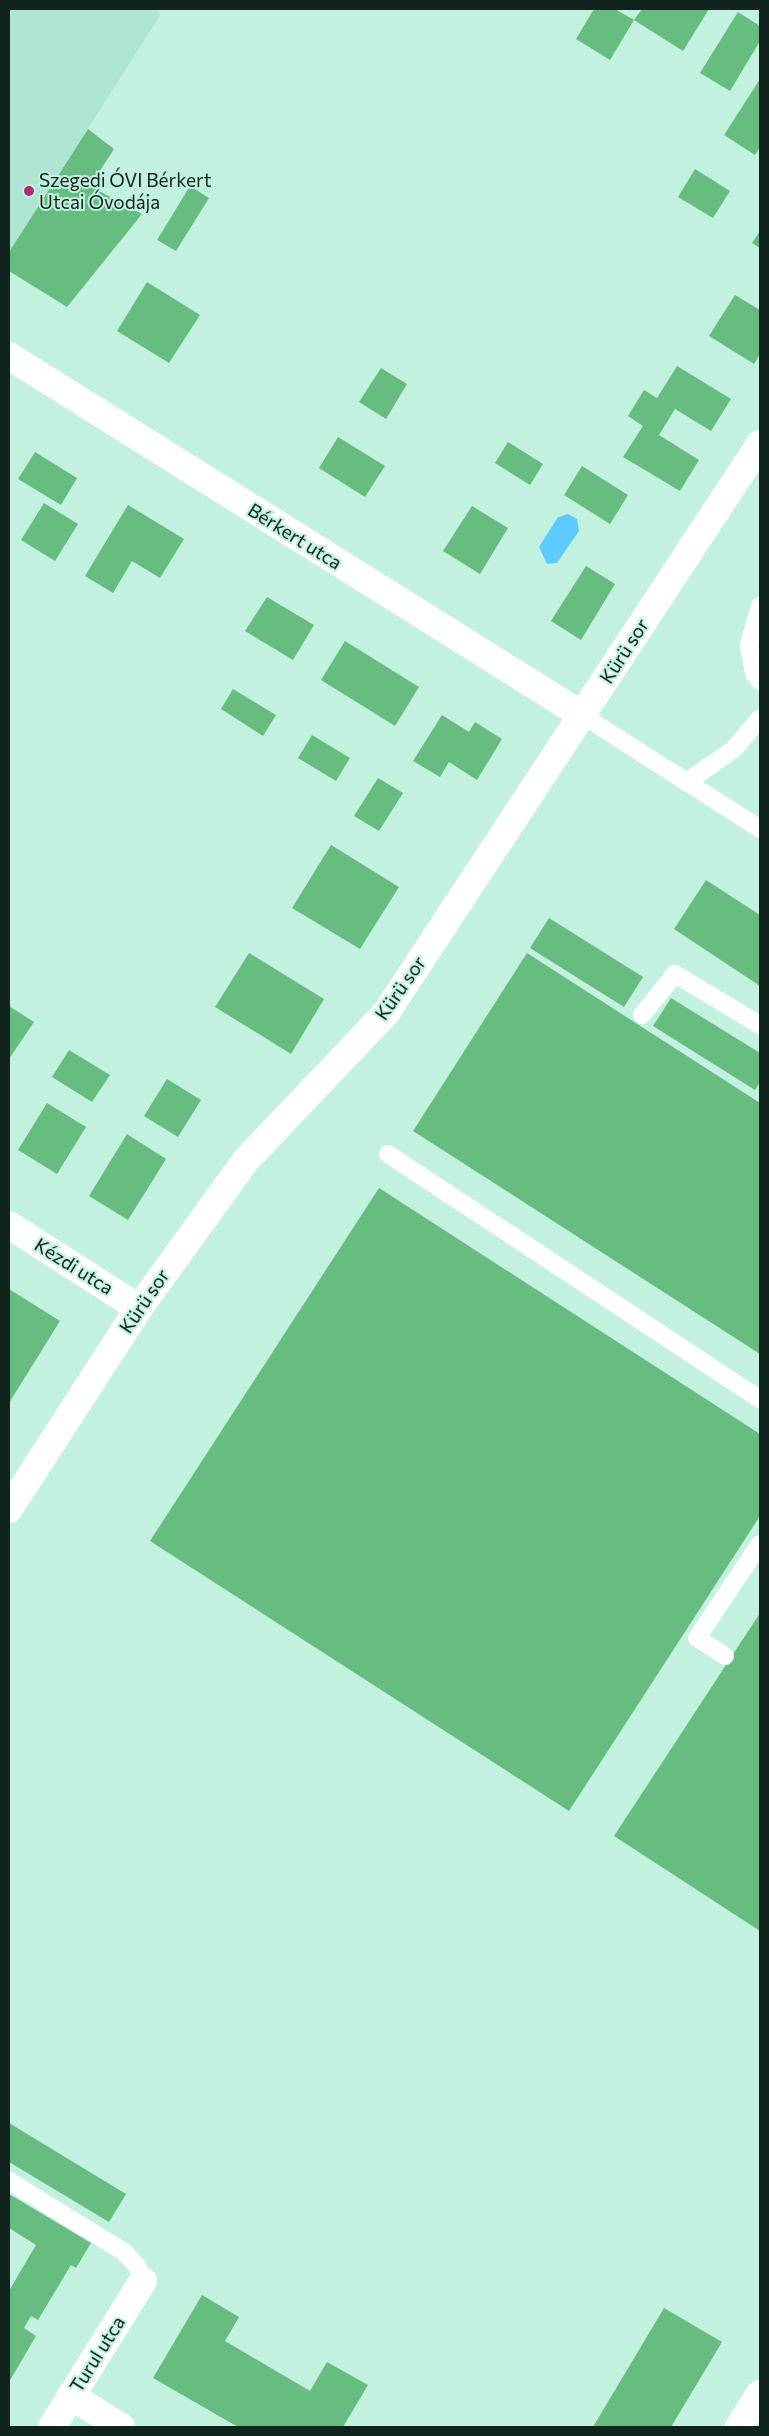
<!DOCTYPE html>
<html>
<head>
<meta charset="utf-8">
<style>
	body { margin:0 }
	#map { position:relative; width:769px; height:2436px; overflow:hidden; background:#c2f1e0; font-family:Commissioner,sans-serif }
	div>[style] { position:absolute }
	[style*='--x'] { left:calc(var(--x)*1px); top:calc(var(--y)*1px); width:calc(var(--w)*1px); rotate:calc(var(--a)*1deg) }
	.built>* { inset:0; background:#afe6d3 }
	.water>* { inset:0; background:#5dcbfe }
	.building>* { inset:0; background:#67bd7f }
	.lane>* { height:18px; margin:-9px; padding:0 9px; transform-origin:9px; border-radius:9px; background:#fff }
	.street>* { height:28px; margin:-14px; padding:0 14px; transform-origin:14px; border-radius:14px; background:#fff }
	.dots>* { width:14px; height:14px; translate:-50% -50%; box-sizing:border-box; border:2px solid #c2f1e0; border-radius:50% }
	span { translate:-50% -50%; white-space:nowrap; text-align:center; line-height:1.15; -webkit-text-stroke:4px #c2f1e0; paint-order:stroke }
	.poi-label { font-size:19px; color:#11231d }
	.left { translate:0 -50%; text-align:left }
	.street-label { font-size:19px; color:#11231d }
	.frame { position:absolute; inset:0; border:10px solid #11231d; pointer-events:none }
</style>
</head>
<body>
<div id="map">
	<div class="built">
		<i style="clip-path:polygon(9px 9px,153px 9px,161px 14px,9px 252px)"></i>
	</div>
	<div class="water">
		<i style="clip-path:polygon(568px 514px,577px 519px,579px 531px,557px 563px,547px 564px,539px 547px,558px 517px)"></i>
	</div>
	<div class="building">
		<i style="clip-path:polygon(594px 9px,615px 9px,634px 20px,610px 60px,576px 39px)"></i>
		<i style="clip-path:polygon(642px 9px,709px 9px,683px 51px,634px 20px)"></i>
		<i style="clip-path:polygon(738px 12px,760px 26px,760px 41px,730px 91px,700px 73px)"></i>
		<i style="clip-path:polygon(760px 79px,760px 147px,755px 155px,724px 135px)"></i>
		<i style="clip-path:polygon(88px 129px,114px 149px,90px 186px,142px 214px,67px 307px,9px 271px,9px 252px)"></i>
		<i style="clip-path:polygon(695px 169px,730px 191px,713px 218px,678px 197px)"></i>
		<i style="clip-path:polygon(190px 186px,209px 198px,176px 251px,157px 240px)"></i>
		<i style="clip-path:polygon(760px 231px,760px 248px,752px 243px)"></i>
		<i style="clip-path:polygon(147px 282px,200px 315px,169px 363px,117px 331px)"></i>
		<i style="clip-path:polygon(735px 295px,760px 310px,760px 354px,754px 364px,709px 336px)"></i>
		<i style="clip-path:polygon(677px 366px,731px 399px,711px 431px,675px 409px,659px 435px,699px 460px,680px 491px,623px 457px,643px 426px,628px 416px,644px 390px,657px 398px)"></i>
		<i style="clip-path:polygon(381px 368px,407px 384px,386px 419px,359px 402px)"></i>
		<i style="clip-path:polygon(338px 437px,385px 466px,365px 497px,319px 468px)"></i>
		<i style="clip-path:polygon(508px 442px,543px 464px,530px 485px,495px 463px)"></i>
		<i style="clip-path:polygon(35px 452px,77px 478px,61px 505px,18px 479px)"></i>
		<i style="clip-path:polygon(582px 466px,628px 495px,610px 524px,564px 495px)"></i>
		<i style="clip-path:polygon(44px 503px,78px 524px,55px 561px,21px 540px)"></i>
		<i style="clip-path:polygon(128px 505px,184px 539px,160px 578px,132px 561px,113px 593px,85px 576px)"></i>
		<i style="clip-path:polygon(472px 506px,508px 528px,480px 574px,443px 551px)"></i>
		<i style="clip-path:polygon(586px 566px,615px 584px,581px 640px,551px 621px)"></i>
		<i style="clip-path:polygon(267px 597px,314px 625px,293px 660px,245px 631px)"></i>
		<i style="clip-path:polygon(345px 641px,419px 687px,395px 726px,321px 680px)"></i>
		<i style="clip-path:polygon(233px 689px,276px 715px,263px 736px,221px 709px)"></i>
		<i style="clip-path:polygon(442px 715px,469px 732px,475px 722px,502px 739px,477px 780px,449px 762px,440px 777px,413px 761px)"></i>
		<i style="clip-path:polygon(312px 735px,350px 758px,336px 781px,298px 758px)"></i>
		<i style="clip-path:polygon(378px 778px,403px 793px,379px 831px,354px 816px)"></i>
		<i style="clip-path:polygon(331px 845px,399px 887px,360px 949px,292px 908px)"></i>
		<i style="clip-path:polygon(706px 880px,760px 915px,760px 986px,674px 929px)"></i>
		<i style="clip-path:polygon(549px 918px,643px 977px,624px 1007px,530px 948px)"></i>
		<i style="clip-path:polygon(249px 953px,324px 999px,291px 1054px,215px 1007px)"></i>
		<i style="clip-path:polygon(527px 953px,760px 1103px,760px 1354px,413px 1131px)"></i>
		<i style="clip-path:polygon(671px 998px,760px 1053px,760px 1082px,755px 1090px,653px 1026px)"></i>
		<i style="clip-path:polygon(9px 1006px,34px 1022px,9px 1059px)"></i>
		<i style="clip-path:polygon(69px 1050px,110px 1075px,92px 1102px,52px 1077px)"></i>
		<i style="clip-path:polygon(167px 1079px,201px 1100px,178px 1137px,144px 1116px)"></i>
		<i style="clip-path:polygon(47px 1103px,86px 1127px,57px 1174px,18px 1150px)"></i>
		<i style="clip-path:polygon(127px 1134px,166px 1159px,128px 1220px,89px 1196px)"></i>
		<i style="clip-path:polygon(379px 1188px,760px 1434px,760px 1516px,569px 1811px,150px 1541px)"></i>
		<i style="clip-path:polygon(9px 1289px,60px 1321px,9px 1403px)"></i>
		<i style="clip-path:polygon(760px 1613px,760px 1931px,614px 1836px)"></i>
		<i style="clip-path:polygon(9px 2123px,126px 2194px,109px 2222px,9px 2162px)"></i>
		<i style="clip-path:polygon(9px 2194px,91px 2243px,76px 2268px,71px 2265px,38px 2320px,31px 2316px,24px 2328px,36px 2336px,9px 2382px,9px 2291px,36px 2245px,9px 2228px)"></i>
		<i style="clip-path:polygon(202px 2295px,239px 2317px,225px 2341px,310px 2391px,327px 2362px,368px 2385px,343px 2427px,238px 2427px,153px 2378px)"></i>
		<i style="clip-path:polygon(664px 2308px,722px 2342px,671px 2427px,593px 2427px)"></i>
	</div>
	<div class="lane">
		<i style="--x:760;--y:606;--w:41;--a:105.8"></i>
		<i style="--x:749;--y:645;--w:28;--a:80"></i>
		<i style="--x:754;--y:673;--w:10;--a:53"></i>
		<i style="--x:582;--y:715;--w:211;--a:32.6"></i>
		<i style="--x:688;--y:781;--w:56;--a:-34.8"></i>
		<i style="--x:734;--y:749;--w:40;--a:-50"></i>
		<i style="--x:642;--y:1015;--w:53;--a:-51.2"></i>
		<i style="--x:675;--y:974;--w:99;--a:31"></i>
		<i style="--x:388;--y:1154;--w:445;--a:33.4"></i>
		<i style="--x:725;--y:1656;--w:33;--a:-147"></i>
		<i style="--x:697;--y:1638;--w:113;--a:-56.2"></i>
		<i style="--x:9;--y:2181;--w:135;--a:31.7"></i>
		<i style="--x:124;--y:2252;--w:19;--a:47"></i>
		<i style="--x:137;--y:2266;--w:16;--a:68"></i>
	</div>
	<div class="street">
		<i style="--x:9;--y:356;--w:676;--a:32.07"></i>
		<i style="--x:9;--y:1225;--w:154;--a:32.6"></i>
		<i style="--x:9;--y:1509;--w:239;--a:-57.1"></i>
		<i style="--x:139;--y:1308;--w:184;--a:-54.1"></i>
		<i style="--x:247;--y:1159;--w:202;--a:-46.4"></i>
		<i style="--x:386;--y:1013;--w:681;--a:-56.68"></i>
		<i style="--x:71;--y:2396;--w:59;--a:31.8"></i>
		<i style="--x:52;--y:2427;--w:172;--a:-58.1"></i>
		<i style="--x:739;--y:2427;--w:39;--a:-58"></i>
	</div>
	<div class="dots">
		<i style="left:29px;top:191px;background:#b02c75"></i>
	</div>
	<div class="poi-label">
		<span class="left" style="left:39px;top:191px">Szegedi ÓVI Bérkert<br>Utcai Óvodája</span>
	</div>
	<div class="street-label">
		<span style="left:295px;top:536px;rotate:32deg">Bérkert utca</span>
		<span style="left:624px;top:651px;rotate:-57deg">Kürü sor</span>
		<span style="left:400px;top:988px;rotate:-55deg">Kürü sor</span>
		<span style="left:74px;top:1266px;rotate:32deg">Kézdi utca</span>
		<span style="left:144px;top:1301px;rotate:-56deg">Kürü sor</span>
		<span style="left:97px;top:2354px;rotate:-58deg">Turul utca</span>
	</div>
	<div class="frame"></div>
</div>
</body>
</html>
